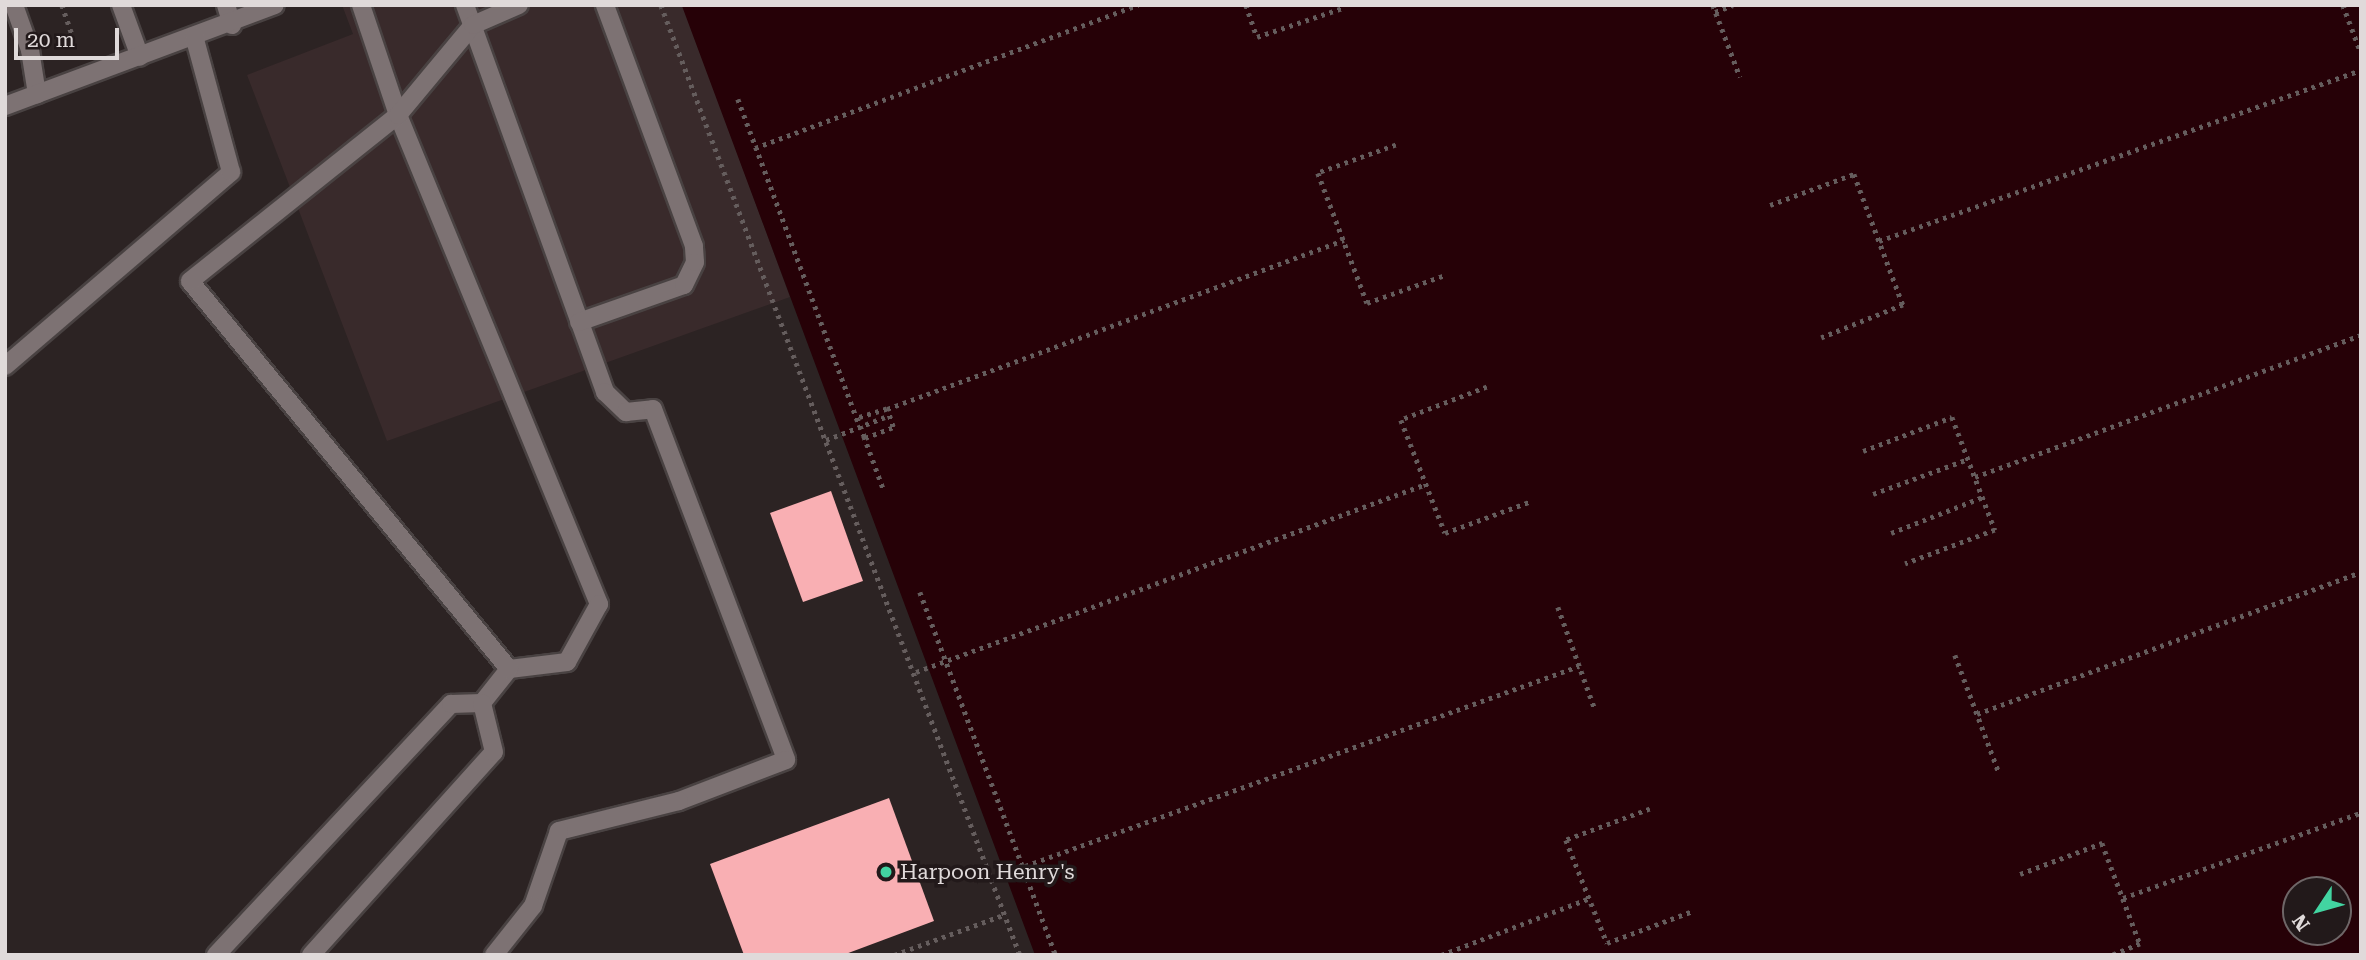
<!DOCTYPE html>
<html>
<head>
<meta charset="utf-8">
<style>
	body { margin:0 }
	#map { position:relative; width:2366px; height:960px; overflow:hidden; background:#2c2323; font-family:"Roboto Serif",serif }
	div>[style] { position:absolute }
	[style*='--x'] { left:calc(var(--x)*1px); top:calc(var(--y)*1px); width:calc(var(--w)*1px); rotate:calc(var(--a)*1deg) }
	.built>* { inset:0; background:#392a2b }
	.water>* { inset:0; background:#260107 }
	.building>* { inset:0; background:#f9afb3 }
	.path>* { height:4.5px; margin-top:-2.25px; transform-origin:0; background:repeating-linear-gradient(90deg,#655d5d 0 3.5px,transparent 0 8.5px) }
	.roads { filter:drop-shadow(2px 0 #494242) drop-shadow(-2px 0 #494242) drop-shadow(0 2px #494242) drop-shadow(0 -2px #494242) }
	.minor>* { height:18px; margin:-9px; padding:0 9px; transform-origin:9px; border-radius:9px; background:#7d7273 }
	.dots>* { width:19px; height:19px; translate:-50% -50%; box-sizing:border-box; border:4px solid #22191a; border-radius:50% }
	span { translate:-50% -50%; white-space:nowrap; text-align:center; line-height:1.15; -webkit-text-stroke:7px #22191a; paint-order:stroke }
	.poi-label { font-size:21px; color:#e0dada }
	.left { translate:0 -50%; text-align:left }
	.frame { position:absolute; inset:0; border:7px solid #e0dada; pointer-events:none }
	.north { position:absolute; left:2282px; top:876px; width:70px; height:70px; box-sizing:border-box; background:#22191a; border:2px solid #6e6667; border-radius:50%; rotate:234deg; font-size:19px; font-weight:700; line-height:28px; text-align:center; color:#e0dada }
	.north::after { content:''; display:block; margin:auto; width:24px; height:32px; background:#42d4a1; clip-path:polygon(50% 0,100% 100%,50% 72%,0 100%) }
	.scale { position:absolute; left:14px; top:28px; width:105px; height:32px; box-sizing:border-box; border:4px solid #e0dada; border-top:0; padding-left:9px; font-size:21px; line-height:24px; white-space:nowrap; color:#e0dada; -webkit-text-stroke:5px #22191a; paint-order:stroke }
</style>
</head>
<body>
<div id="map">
	<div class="built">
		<i style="clip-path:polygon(342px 5px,683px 5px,790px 297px,387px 441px,247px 75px,353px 34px)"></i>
	</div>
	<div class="water">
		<i style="clip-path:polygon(evenodd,2361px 5px,2361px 955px,1035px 955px,682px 6px,2361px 5px,2296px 890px,2338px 890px,2338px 932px,2296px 932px,2296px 890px)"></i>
	</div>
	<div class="building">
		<i style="clip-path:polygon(831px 491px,863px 581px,803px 602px,770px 513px)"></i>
		<i style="clip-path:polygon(889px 798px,934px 921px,843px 955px,744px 955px,710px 864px)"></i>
	</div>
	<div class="path">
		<i style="--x:62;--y:5;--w:31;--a:71"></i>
		<i style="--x:661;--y:5;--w:1016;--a:69.3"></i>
		<i style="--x:1246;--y:5;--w:34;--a:71"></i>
		<i style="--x:1257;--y:37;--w:93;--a:-18.8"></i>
		<i style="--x:1713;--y:5;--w:77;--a:69.4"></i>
		<i style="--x:2343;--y:5;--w:51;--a:69.4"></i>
		<i style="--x:1715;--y:12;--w:19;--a:-21"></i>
		<i style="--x:738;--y:99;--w:344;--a:69.6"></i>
		<i style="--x:1396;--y:145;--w:83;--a:160.3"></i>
		<i style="--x:1318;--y:173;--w:139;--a:69.3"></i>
		<i style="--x:1367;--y:303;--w:83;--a:-19.7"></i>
		<i style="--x:755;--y:148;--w:409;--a:-20.5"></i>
		<i style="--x:1770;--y:205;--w:90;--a:-20.3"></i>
		<i style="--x:1854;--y:174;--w:140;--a:69.5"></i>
		<i style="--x:1903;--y:305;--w:88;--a:158.1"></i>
		<i style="--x:1879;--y:241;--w:511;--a:-19.53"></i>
		<i style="--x:1487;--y:387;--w:92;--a:159"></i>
		<i style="--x:1401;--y:420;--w:121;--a:68.7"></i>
		<i style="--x:1445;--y:533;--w:90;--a:-20.3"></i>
		<i style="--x:887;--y:409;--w:31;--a:163"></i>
		<i style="--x:857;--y:418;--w:22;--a:68"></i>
		<i style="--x:865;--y:438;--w:30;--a:-21"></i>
		<i style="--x:893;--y:427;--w:19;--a:-108"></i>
		<i style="--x:887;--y:409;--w:487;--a:-20.3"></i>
		<i style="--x:864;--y:436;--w:55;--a:69.9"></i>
		<i style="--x:826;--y:440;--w:63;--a:-21.3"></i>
		<i style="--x:1863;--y:451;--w:95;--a:-20.9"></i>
		<i style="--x:1952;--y:417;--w:121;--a:69.2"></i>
		<i style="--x:1995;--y:530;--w:96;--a:159.3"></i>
		<i style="--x:1975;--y:477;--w:411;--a:-20.2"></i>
		<i style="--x:1873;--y:494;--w:101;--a:-20.2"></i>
		<i style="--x:1891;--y:533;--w:99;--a:-21.4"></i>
		<i style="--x:920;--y:592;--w:388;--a:69.5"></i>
		<i style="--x:1558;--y:607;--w:109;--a:70.1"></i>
		<i style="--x:1955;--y:655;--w:123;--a:69.5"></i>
		<i style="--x:916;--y:672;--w:544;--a:-20.24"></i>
		<i style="--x:1977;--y:714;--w:409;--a:-20.3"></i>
		<i style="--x:1650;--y:809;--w:90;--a:159.7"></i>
		<i style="--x:1566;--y:840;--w:111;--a:68.3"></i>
		<i style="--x:1607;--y:943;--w:89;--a:-20.5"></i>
		<i style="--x:1025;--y:866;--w:589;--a:-19.85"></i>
		<i style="--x:2020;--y:874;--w:88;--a:-20.7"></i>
		<i style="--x:2102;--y:843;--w:108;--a:69.4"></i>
		<i style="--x:2140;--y:944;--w:29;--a:158"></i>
		<i style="--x:2123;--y:898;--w:253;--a:-19.7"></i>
		<i style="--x:894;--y:955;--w:119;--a:-20.1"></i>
		<i style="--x:1441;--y:955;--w:160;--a:-20.9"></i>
	</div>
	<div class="roads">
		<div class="minor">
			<i style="--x:14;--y:5;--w:48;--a:70.4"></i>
			<i style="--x:30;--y:50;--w:45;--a:81"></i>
			<i style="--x:121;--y:5;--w:55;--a:69.9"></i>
			<i style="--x:226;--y:5;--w:21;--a:73"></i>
			<i style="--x:361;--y:5;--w:116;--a:71.4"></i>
			<i style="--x:398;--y:115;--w:529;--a:67.66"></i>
			<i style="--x:599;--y:604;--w:66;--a:118.9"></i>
			<i style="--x:567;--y:662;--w:58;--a:173.1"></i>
			<i style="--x:465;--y:5;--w:412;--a:70.1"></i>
			<i style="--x:605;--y:392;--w:29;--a:44"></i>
			<i style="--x:626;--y:412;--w:27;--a:-6"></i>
			<i style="--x:653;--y:409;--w:375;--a:69.2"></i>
			<i style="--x:786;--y:760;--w:115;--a:159"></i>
			<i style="--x:679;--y:801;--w:124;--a:166"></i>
			<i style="--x:559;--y:831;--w:79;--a:109.1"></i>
			<i style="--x:533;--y:906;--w:63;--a:128.5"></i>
			<i style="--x:5;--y:106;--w:288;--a:-20.5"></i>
			<i style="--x:579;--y:322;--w:111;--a:-19.4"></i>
			<i style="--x:684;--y:285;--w:25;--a:-64"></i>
			<i style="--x:695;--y:262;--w:16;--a:-94"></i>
			<i style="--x:694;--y:246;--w:257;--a:-110.3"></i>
			<i style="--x:5;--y:366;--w:298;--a:-40.6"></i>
			<i style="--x:231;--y:172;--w:141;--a:-105.2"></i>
			<i style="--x:482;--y:703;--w:43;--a:-51.5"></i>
			<i style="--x:509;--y:669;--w:502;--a:-129.43"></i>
			<i style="--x:190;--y:281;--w:266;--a:-38.6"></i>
			<i style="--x:398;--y:115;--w:117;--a:-50.2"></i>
			<i style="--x:473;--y:25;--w:50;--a:-23.5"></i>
			<i style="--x:216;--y:955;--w:344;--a:-46.9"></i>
			<i style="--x:451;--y:704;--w:31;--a:-2"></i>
			<i style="--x:311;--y:955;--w:273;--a:-48"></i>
			<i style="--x:494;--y:752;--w:50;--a:-103.8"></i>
		</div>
	</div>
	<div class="dots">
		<i style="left:886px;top:872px;background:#42d4a1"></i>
	</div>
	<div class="poi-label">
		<span class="left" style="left:900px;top:872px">Harpoon Henry's</span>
	</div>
	<div class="frame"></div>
	<div class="north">N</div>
	<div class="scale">20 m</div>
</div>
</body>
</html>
